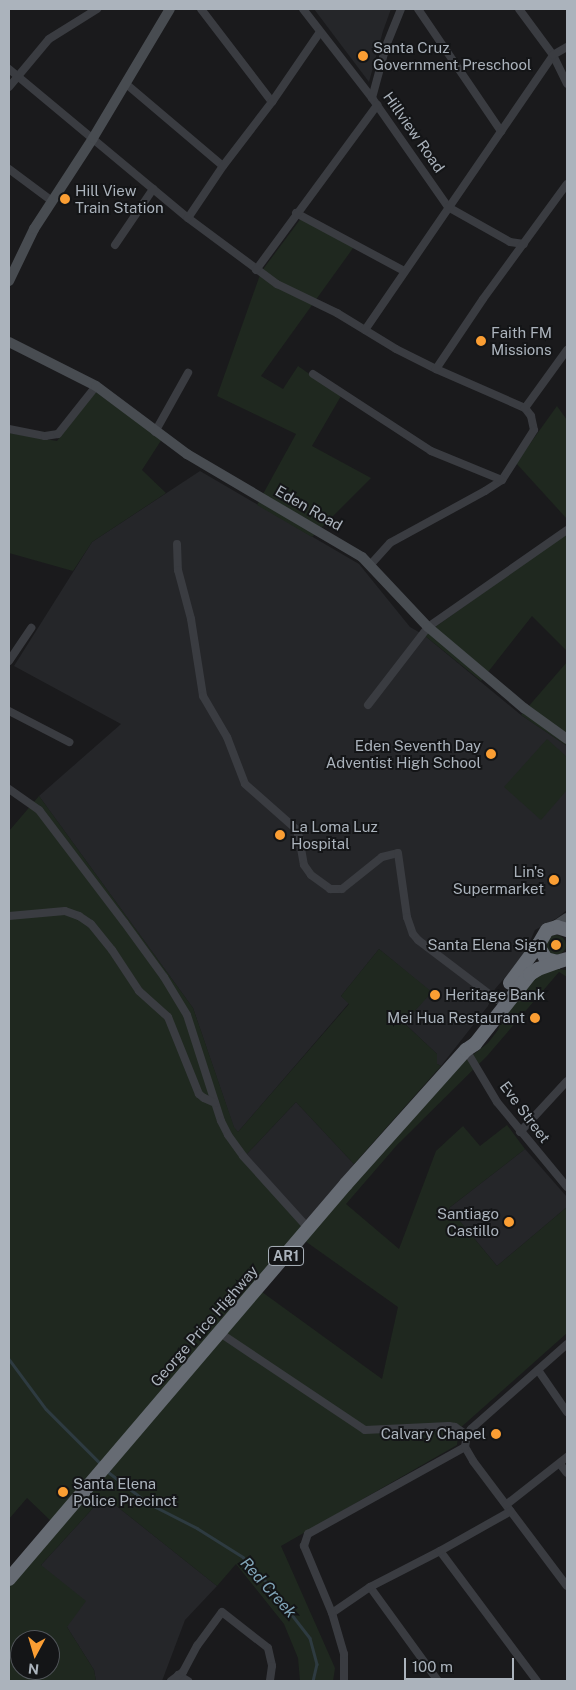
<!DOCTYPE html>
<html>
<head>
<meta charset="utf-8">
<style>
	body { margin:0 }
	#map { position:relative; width:576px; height:1690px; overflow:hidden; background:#1a1a1c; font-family:"Public Sans",sans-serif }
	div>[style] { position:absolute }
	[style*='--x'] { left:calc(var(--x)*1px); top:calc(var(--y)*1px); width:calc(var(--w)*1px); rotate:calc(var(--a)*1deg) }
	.built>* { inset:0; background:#252629 }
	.green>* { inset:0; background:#1f281f }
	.round { border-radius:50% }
	.stream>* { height:2.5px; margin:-1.25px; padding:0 1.25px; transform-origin:1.25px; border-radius:1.25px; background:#2e3b41 }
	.street>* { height:8px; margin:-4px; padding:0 4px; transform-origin:4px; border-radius:4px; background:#3a3c41 }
	.secondary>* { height:10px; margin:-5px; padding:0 5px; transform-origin:5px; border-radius:5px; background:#484c51 }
	.highway>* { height:14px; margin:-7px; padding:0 7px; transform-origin:7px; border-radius:7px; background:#666b73 }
	.dots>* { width:14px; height:14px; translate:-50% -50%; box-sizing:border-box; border:2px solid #141517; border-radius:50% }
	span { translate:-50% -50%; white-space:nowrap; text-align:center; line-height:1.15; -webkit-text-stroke:4px #141517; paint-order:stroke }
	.shield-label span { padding:1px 4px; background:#141517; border:1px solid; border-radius:4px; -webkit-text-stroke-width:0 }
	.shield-label { font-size:14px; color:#abb3bc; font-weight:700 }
	.poi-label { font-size:15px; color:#abb3bc }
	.left { translate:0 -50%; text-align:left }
	.right { translate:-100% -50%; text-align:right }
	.street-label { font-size:15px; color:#abb3bc }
	.water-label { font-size:16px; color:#81a5b8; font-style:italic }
	.frame { position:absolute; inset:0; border:10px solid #abb3bc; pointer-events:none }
	.north { position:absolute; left:10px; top:1630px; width:50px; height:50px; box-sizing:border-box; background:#141517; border:1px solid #505459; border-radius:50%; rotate:186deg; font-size:14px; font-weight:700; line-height:20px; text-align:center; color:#abb3bc }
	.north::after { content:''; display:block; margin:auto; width:18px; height:22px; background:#fb9e33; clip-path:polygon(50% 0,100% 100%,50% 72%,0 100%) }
	.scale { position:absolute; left:404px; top:1658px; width:110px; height:22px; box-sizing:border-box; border:2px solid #abb3bc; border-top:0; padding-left:6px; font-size:15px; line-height:18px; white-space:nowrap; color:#abb3bc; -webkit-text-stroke:4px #141517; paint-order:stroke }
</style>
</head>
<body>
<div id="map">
	<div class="built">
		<i style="clip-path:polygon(314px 9px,391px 9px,383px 31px,369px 82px)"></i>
		<i style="clip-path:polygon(200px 471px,359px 564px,410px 627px,424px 635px,521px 715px,567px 746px,567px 910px,557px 918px,535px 930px,523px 957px,495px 989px,488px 1006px,441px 1066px,437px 1064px,437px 1054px,404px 1023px,431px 992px,379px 949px,341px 996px,349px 1003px,238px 1132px,234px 1128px,193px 1008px,39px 796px,121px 724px,14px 666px,92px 542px)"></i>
		<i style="clip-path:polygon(296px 1102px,354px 1164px,305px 1224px,244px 1157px)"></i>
		<i style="clip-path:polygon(525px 1149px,567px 1197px,567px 1207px,497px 1266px,449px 1208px)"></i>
		<i style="clip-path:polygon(104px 1496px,217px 1586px,185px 1620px,162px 1681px,96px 1681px,94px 1670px,67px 1627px,41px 1565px)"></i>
	</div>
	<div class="green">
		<i style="clip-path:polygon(302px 217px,356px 244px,261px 376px,283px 389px,298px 366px,341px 396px,312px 446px,371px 478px,312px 537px,257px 505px,296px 434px,217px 396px,261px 272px)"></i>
		<i style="clip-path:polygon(94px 391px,162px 439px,142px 470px,166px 493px,92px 542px,73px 571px,9px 553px,9px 433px,57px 441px)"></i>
		<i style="clip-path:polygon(557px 406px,567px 420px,567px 519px,516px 463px)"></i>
		<i style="clip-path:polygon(567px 533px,567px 651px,532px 616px,481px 681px,424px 635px)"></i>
		<i style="clip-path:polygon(567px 662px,567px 746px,521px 715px)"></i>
		<i style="clip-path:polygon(547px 739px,567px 757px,567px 790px,541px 820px,504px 787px)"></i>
		<i style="clip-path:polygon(39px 796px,193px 1008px,234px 1127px,238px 1132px,349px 1004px,341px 996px,379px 949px,432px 992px,404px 1023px,437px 1054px,437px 1064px,441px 1066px,354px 1164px,296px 1102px,244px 1157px,305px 1224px,53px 1523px,27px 1498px,9px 1519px,9px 831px)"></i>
		<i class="round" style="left:546px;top:935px;width:20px;height:20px"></i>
		<i style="clip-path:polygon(evenodd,555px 969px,567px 970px,567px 977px,559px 972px,487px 1056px,397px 1145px,346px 1204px,399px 1249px,436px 1151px,463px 1126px,480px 1146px,507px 1125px,525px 1149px,449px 1208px,497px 1266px,567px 1207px,567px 1333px,459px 1429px,457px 1445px,281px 1546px,335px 1668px,333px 1681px,300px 1681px,298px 1658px,284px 1624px,236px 1564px,217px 1586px,104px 1496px,41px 1565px,86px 1601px,67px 1627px,94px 1670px,96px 1681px,9px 1681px,9px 1586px,262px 1292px,382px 1379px,398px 1307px,305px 1241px,451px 1072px,488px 1043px,498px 1030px,502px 1018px,534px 977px,555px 969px,20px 1640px,50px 1640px,50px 1670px,20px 1670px,20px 1640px)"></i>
	</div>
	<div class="stream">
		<i style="--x:9;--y:1359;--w:62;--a:53.5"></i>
		<i style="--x:46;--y:1409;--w:79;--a:45"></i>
		<i style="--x:107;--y:1471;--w:52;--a:38"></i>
		<i style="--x:148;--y:1503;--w:55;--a:27"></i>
		<i style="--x:197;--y:1528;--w:54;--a:32.2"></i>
		<i style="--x:243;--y:1557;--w:37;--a:47"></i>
		<i style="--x:268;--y:1584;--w:68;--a:52.1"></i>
		<i style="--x:310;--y:1638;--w:27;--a:75"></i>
		<i style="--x:317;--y:1664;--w:17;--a:103"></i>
	</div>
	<div class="street">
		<i style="--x:201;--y:9;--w:117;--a:52.6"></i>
		<i style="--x:303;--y:9;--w:113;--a:52.2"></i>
		<i style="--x:372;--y:98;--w:133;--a:55.1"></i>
		<i style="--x:448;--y:207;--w:71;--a:29.4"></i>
		<i style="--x:510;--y:242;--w:14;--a:8"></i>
		<i style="--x:418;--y:9;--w:148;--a:55.8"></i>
		<i style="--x:519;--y:9;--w:57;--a:53.5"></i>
		<i style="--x:553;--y:55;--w:32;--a:64"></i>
		<i style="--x:9;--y:69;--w:233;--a:39.8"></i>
		<i style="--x:188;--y:218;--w:111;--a:36.6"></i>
		<i style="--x:277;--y:284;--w:67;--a:25.8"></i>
		<i style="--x:337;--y:313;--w:69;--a:31.4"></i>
		<i style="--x:396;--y:349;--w:45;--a:26.6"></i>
		<i style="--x:436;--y:369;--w:97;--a:23.7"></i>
		<i style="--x:525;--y:408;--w:10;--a:53"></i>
		<i style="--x:531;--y:416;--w:14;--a:78"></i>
		<i style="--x:534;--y:430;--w:59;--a:122.6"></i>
		<i style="--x:502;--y:480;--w:20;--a:147"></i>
		<i style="--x:485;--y:491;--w:108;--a:151.3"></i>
		<i style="--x:390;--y:543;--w:30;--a:132"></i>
		<i style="--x:125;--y:83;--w:128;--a:40.3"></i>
		<i style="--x:9;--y:87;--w:62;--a:-50.2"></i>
		<i style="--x:49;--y:39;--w:57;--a:-32"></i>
		<i style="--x:372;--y:98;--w:54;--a:-74.9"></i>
		<i style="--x:386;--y:46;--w:40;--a:-68"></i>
		<i style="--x:9;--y:169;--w:54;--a:36.7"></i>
		<i style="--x:296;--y:213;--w:123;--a:28.2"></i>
		<i style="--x:188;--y:218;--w:63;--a:-56.1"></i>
		<i style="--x:223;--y:166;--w:81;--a:-52.6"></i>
		<i style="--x:272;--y:102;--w:85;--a:-55.6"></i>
		<i style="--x:115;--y:245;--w:68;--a:-55.8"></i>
		<i style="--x:256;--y:270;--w:205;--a:-53.7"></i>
		<i style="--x:365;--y:330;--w:333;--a:-55.6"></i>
		<i style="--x:553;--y:55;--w:16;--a:-30"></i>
		<i style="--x:436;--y:369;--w:84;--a:-56.1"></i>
		<i style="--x:483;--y:299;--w:142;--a:-53.9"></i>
		<i style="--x:313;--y:374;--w:141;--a:33.1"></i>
		<i style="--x:431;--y:451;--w:77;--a:22.2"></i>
		<i style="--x:525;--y:408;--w:72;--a:-54.1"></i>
		<i style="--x:9;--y:429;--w:37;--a:11"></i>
		<i style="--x:45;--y:436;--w:13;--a:-9"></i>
		<i style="--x:58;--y:434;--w:61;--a:-51.6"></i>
		<i style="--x:155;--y:432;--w:68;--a:-60.8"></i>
		<i style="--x:177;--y:544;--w:26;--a:88"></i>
		<i style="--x:178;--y:570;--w:51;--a:75.1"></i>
		<i style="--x:191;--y:619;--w:78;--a:81.1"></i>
		<i style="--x:203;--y:696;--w:48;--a:59.7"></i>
		<i style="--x:227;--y:737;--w:50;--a:69"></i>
		<i style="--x:245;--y:784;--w:68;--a:41.4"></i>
		<i style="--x:296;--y:829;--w:9;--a:69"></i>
		<i style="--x:299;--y:837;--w:28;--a:80"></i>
		<i style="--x:304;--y:865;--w:12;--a:55"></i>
		<i style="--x:311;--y:875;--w:24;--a:36"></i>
		<i style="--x:330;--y:889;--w:12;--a:0"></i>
		<i style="--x:342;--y:889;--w:51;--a:-38.7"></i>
		<i style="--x:382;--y:857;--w:16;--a:-14"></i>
		<i style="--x:398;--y:853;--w:65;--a:82"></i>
		<i style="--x:407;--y:917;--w:18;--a:71"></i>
		<i style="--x:413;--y:934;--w:8;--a:50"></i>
		<i style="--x:418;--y:940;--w:99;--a:37.2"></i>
		<i style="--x:9;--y:661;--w:40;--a:-56"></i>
		<i style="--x:368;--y:705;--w:98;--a:-52.4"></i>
		<i style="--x:428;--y:627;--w:169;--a:-34.9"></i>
		<i style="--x:9;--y:711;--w:68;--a:27.3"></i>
		<i style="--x:9;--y:789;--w:37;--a:35"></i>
		<i style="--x:39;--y:810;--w:141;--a:52.8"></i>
		<i style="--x:124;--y:922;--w:68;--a:54"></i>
		<i style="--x:164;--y:977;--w:44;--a:58.8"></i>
		<i style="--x:187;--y:1015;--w:111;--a:72.2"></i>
		<i style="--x:221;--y:1121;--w:16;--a:63"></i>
		<i style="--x:228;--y:1135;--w:26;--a:54"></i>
		<i style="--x:243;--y:1156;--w:98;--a:47.9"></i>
		<i style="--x:9;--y:916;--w:56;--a:-5.1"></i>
		<i style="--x:65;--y:911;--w:15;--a:20"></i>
		<i style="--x:79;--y:916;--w:14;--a:34"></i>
		<i style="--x:91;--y:924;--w:33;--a:51"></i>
		<i style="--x:112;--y:950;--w:49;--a:56.6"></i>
		<i style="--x:139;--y:991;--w:39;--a:42"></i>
		<i style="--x:168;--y:1017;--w:83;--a:68.1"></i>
		<i style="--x:199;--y:1094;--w:6;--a:39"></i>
		<i style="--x:204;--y:1098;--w:12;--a:24"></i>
		<i style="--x:466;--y:1050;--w:61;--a:59.2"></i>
		<i style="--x:497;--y:1102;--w:110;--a:50.5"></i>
		<i style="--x:520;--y:1132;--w:69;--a:-47.3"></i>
		<i style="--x:220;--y:1333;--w:174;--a:33.8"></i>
		<i style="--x:365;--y:1430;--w:84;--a:-2.7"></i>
		<i style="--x:449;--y:1426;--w:6;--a:9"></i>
		<i style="--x:455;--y:1427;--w:14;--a:34"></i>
		<i style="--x:538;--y:1370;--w:51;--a:55.4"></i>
		<i style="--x:465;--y:1447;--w:16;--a:60"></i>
		<i style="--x:473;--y:1461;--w:156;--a:53.1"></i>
		<i style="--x:560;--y:1464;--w:11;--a:52"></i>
		<i style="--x:507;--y:1504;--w:76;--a:-38.1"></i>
		<i style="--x:440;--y:1551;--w:162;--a:53.3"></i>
		<i style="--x:370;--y:1587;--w:116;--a:54.1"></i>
		<i style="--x:332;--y:1613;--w:46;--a:-34.4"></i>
		<i style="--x:370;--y:1587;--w:79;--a:-27.2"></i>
		<i style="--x:440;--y:1551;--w:81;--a:-29.4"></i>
		<i style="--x:178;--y:1675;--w:12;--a:31"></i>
		<i style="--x:171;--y:1681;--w:15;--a:-37"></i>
		<i style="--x:183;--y:1672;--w:30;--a:-62"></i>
		<i style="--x:197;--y:1646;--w:42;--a:-53.7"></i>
		<i style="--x:222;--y:1612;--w:58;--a:38"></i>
		<i style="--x:268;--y:1648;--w:18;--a:77"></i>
		<i style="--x:272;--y:1666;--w:15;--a:98"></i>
		<i style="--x:344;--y:1681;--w:27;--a:-90"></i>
		<i style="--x:344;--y:1654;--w:43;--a:-106.3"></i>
		<i style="--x:332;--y:1613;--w:73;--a:-112.7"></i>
		<i style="--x:304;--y:1546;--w:13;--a:-72"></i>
		<i style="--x:308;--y:1534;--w:179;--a:-29"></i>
		<i style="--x:465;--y:1447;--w:12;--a:-81"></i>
		<i style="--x:467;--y:1435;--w:7;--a:-56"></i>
		<i style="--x:471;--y:1429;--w:128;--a:-41.5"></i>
	</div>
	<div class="secondary">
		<i style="--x:9;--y:281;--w:58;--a:-64.3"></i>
		<i style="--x:34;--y:229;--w:108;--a:-57"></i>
		<i style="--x:93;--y:138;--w:150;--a:-59.2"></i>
		<i style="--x:9;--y:342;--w:97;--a:26.8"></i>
		<i style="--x:96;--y:386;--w:114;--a:36.8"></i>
		<i style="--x:187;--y:454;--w:203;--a:30.5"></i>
		<i style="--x:362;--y:557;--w:96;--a:46.7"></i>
		<i style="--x:428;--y:627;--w:126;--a:40.2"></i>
		<i style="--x:524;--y:708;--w:53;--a:35.8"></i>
		<i style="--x:552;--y:928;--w:18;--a:-34"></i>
	</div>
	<div class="highway">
		<i style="--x:567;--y:930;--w:10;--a:-163"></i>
		<i style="--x:557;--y:927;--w:10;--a:163"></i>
		<i style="--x:547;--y:930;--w:16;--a:120"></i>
		<i style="--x:539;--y:944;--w:5;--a:79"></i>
		<i style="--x:540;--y:949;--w:12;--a:59"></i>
		<i style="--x:546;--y:959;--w:11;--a:15"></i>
		<i style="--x:557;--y:962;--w:10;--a:-17"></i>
		<i style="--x:510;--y:983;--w:49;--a:-53.4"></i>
		<i style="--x:9;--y:1579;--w:519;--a:-49.53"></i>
		<i style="--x:346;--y:1184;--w:180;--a:-48.2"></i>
		<i style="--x:466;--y:1050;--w:11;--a:-34"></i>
		<i style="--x:475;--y:1044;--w:89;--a:-51.8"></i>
		<i style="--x:530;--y:974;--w:9;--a:-32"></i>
		<i style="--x:538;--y:969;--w:20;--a:-20"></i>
	</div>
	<div class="dots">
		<i style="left:363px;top:56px;background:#fb9e33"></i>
		<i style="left:65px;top:199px;background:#fb9e33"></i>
		<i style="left:481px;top:341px;background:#fb9e33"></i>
		<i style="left:491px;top:754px;background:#fb9e33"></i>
		<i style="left:280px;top:835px;background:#fb9e33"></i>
		<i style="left:554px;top:880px;background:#fb9e33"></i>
		<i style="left:556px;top:945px;background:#fb9e33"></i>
		<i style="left:435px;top:995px;background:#fb9e33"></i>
		<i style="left:535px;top:1018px;background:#fb9e33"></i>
		<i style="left:509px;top:1222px;background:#fb9e33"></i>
		<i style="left:496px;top:1434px;background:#fb9e33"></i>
		<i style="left:63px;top:1492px;background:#fb9e33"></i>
	</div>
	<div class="shield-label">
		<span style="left:286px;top:1256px">AR1</span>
	</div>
	<div class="poi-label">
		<span class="left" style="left:373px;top:56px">Santa Cruz<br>Government Preschool</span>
		<span class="left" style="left:75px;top:199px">Hill View<br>Train Station</span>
		<span class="left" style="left:491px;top:341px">Faith FM<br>Missions</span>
		<span class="right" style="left:481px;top:754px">Eden Seventh Day<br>Adventist High School</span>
		<span class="left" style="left:291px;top:835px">La Loma Luz<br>Hospital</span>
		<span class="right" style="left:544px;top:880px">Lin's<br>Supermarket</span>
		<span class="right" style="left:546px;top:945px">Santa Elena Sign</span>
		<span class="left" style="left:445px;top:995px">Heritage Bank</span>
		<span class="right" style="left:525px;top:1018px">Mei Hua Restaurant</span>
		<span class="right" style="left:499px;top:1222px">Santiago<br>Castillo</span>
		<span class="right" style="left:486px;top:1434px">Calvary Chapel</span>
		<span class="left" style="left:73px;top:1492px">Santa Elena<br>Police Precinct</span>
	</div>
	<div class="street-label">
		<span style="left:414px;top:132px;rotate:55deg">Hillview Road</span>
		<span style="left:309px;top:508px;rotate:30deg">Eden Road</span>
		<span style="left:525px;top:1112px;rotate:53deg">Eve Street</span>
		<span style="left:204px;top:1326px;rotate:-49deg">George Price Highway</span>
	</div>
	<div class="water-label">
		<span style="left:268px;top:1588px;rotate:48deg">Red Creek</span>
	</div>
	<div class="frame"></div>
	<div class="north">N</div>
	<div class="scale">100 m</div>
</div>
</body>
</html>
